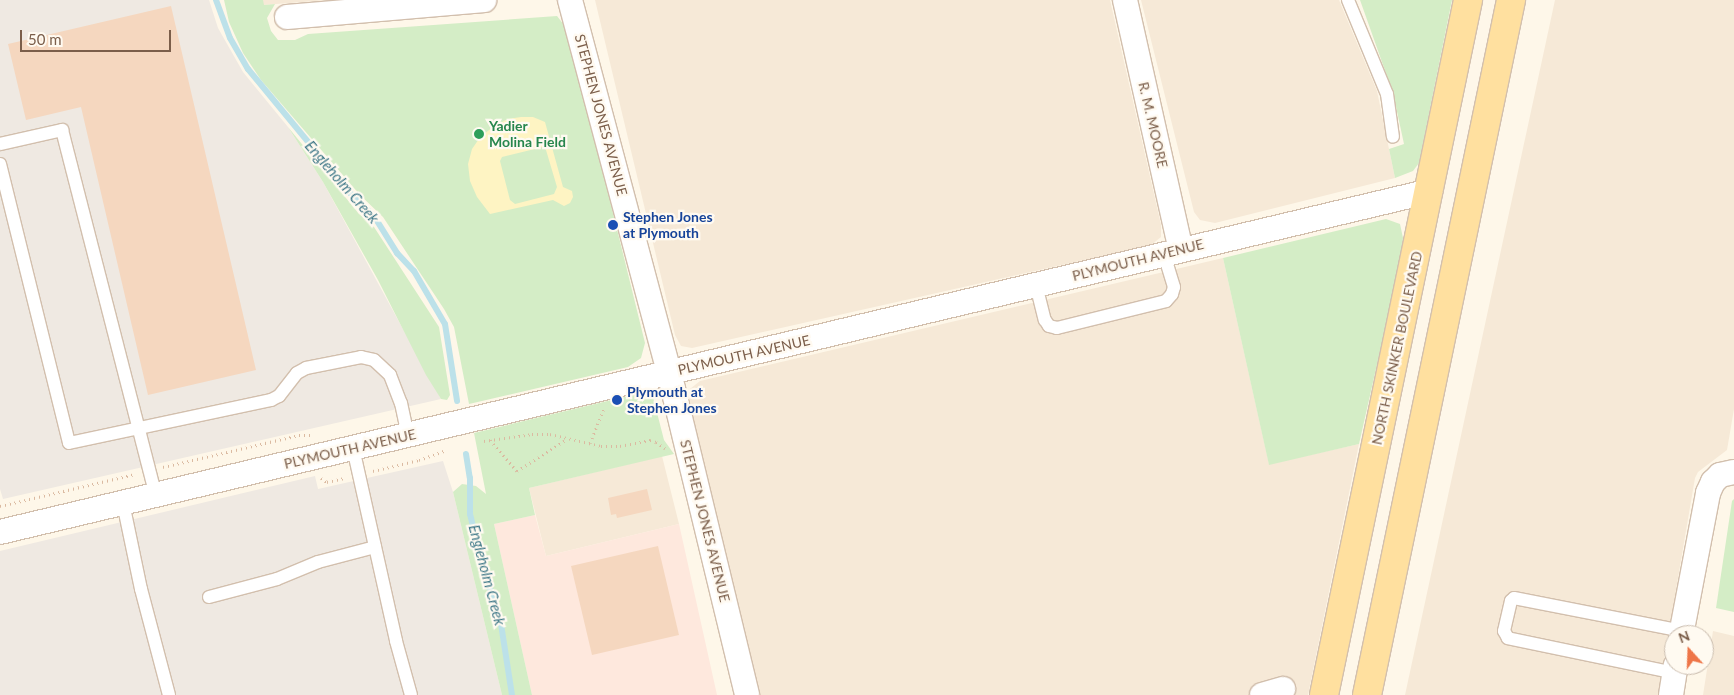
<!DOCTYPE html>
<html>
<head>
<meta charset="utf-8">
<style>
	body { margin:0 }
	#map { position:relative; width:1734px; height:695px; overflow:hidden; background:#fef7e9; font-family:Lato,sans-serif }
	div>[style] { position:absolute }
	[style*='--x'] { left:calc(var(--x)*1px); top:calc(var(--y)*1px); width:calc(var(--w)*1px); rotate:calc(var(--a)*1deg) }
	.residential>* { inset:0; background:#f6e9d7 }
	.commercial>* { inset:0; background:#fee8dd }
	.industrial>* { inset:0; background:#efe9e2 }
	.green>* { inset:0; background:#d4edc6 }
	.sand>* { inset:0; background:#fef4c3 }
	.stream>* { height:6px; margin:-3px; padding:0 3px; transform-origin:3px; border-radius:3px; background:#bce1e9 }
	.building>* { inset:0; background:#f5d7bf }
	.path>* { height:3px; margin-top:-1.5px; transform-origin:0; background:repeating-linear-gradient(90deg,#dbbaa1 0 1px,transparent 0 5px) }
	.roads { filter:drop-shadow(1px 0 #d2bfad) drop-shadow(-1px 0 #d2bfad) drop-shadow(0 1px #d2bfad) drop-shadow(0 -1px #d2bfad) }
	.service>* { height:12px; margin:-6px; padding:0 6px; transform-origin:6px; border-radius:6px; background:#fff }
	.minor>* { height:24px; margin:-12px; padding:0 12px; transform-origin:12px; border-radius:12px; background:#fff }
	.primary>* { height:28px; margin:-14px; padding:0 14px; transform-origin:14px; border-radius:14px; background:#ffe09f }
	.dots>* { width:14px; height:14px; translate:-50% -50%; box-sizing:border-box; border:2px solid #fffaf1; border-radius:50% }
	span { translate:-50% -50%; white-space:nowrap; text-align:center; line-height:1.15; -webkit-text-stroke:4.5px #fffaf1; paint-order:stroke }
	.street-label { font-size:14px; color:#7b5e4a }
	.leisure-label { font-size:14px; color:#27864d; font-weight:700 }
	.left { translate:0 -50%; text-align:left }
	.transit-label { font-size:14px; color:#164399; font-weight:700 }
	.water-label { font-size:15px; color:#3f7888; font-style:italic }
	.north { position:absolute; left:1664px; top:625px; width:50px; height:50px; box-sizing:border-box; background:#fffaf1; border:1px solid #cabcae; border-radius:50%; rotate:340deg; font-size:14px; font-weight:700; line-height:20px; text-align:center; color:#7b5e4a }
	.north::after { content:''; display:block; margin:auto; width:18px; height:22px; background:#ee7548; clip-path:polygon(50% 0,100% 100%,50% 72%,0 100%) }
	.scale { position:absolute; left:20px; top:30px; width:151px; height:22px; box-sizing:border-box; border:2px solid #7b5e4a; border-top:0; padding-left:6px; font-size:15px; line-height:18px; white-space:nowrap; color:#7b5e4a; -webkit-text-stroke:4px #fffaf1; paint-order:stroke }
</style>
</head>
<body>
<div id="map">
	<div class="residential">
		<i style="clip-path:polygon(263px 0,329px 0,263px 5px)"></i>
		<i style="clip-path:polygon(595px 0,1110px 0,1161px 225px,1161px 237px,1151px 245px,692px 348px,681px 346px,675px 335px)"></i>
		<i style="clip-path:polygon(1141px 0,1339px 0,1377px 91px,1395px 178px,1215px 223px,1200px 220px,1194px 212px)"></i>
		<i style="clip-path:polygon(1555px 0,1734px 0,1734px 409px,1727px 450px,1698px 472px,1695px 478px,1658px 695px,1405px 695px)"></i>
		<i style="clip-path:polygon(1223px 258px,1269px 464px,1359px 444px,1308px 695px,759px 695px,689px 404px,690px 389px,700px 381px)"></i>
		<i style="clip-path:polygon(662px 456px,679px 524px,546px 556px,529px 488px)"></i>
		<i style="clip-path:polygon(1713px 631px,1734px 636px,1734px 695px,1703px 695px)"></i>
	</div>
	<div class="commercial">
		<i style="clip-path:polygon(535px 515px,546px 556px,679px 524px,717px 695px,532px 695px,494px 524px)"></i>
	</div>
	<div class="industrial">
		<i style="clip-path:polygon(0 0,209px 0,218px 28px,243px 72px,288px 127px,323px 182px,441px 399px,3px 499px,0 489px)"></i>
		<i style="clip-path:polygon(443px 461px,453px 492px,502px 695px,0 695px,0 551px,315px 476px,318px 489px)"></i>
	</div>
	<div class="green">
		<i style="clip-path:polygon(224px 0,263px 0,264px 5px,275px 4px,267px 18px,271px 31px,278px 40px,295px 40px,308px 34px,557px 16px,568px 30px,645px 343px,641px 358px,628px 367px,469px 404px,454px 327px,444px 309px,383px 217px,360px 195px,261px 80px,243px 53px,229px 22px)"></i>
		<i style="clip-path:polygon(1360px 0,1452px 0,1419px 163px,1413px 171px,1395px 178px,1389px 149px,1404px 144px,1393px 93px)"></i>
		<i style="clip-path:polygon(288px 127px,359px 214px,374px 227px,439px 327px,450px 395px,447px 400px,441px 399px,426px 375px,378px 280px,323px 182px)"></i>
		<i style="clip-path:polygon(1386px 219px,1400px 224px,1403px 238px,1402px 254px,1359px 444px,1269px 465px,1223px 258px)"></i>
		<i style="clip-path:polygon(641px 393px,653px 397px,664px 440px,674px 454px,529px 488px,535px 515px,494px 524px,532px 695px,502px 695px,453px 492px,462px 484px,476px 486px,486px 494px,474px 433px)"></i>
		<i style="clip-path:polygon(1734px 499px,1734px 612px,1716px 608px,1732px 501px)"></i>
	</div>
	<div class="sand">
		<i style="clip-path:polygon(evenodd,521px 117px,533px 117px,545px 122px,563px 187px,572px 191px,573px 197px,570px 203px,564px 206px,553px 200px,490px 214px,477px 197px,470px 181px,468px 164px,472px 149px,481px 136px,496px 125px,508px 119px,521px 117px,543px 147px,546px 150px,557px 187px,554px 194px,515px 204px,510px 200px,500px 161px,502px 157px,543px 147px)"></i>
	</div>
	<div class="stream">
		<i style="--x:216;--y:0;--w:40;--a:69.8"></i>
		<i style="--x:230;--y:38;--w:36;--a:60"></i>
		<i style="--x:248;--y:69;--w:162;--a:50.5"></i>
		<i style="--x:351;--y:194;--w:32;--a:44"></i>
		<i style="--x:374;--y:216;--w:44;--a:58.1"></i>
		<i style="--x:397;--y:253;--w:25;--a:47"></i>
		<i style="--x:414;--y:271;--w:61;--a:59.7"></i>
		<i style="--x:445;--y:324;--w:78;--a:81.1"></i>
		<i style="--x:466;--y:454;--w:24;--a:81"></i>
		<i style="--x:470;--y:478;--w:36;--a:90"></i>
		<i style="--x:470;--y:514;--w:50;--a:76.2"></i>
		<i style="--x:482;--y:563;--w:64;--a:72.7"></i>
		<i style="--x:501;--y:624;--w:72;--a:81.2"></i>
	</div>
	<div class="building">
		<i style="clip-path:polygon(171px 6px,256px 370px,148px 395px,81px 107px,26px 120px,8px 44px)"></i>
		<i style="clip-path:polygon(647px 489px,652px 510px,617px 518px,616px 514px,611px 515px,608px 498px)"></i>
		<i style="clip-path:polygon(658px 546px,679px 635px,592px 655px,571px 566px)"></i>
	</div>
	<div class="path">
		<i style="--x:490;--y:440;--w:41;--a:48.9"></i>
		<i style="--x:517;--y:471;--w:59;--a:-32.6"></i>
		<i style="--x:484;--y:441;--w:49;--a:-8.3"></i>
		<i style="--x:532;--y:434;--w:18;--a:0"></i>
		<i style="--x:550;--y:434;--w:52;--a:13.2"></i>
		<i style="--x:601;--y:446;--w:19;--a:0"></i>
		<i style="--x:620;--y:446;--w:31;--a:-11"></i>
		<i style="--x:650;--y:440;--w:6;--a:18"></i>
		<i style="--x:656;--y:442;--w:11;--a:34"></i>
		<i style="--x:590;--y:443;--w:37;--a:-68"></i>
		<i style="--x:163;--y:467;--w:140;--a:-13.2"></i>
		<i style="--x:299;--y:435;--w:11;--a:0"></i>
		<i style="--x:373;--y:471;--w:47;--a:-13.4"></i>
		<i style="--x:419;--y:460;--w:27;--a:-20"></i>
		<i style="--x:321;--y:478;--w:7;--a:34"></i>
		<i style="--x:327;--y:482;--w:18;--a:-13"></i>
		<i style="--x:0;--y:506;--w:139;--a:-13.3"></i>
	</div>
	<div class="roads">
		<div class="service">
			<i style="--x:1348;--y:0;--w:102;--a:67.5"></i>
			<i style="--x:1387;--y:94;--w:43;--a:82.1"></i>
			<i style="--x:0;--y:144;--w:64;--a:-12.7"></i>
			<i style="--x:62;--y:130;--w:377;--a:75.6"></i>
			<i style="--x:0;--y:164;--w:287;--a:76.1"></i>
			<i style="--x:69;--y:443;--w:207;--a:-12"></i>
			<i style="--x:271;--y:400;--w:9;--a:-27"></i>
			<i style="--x:279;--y:396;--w:29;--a:-52"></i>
			<i style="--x:297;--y:373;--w:10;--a:-29"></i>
			<i style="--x:306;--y:368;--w:56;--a:-11.3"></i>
			<i style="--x:361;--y:357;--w:13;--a:13"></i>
			<i style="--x:374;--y:360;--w:22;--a:43"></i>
			<i style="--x:390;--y:375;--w:30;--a:69"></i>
			<i style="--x:401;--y:403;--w:33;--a:78"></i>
			<i style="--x:1036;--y:285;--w:36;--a:76"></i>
			<i style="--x:1045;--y:320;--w:7;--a:56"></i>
			<i style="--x:1049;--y:326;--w:8;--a:14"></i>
			<i style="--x:1057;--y:328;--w:112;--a:-13.9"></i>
			<i style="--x:1166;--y:301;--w:9;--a:-49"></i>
			<i style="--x:1172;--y:294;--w:7;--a:-74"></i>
			<i style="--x:1174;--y:287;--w:34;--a:-107"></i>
			<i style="--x:353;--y:448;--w:198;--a:77.4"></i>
			<i style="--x:396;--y:641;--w:56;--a:74.5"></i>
			<i style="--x:123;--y:503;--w:88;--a:78.2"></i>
			<i style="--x:141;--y:589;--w:110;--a:75.2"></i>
			<i style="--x:209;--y:597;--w:70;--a:-14.8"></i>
			<i style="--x:277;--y:579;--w:44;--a:-22.5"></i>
			<i style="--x:318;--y:562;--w:59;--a:-14.7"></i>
			<i style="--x:1675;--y:673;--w:171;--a:-168.2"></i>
			<i style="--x:1508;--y:638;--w:8;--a:-120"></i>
			<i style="--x:1504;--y:631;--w:31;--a:-77"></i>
			<i style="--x:1511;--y:601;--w:4;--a:-45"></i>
			<i style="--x:1514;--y:598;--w:171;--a:11.1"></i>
		</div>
		<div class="minor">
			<i style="--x:570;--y:0;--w:385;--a:75.1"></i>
			<i style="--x:669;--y:372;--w:332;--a:76.4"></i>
			<i style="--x:1125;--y:0;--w:256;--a:77.4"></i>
			<i style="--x:287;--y:17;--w:198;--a:-4.9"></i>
			<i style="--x:0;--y:532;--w:1470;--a:-13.41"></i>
			<i style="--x:1681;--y:635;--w:145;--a:-79.2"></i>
			<i style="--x:1708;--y:493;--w:12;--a:-66"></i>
			<i style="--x:1713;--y:482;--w:10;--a:-45"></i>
			<i style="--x:1720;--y:475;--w:14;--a:-12"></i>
			<i style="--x:1262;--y:695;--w:22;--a:-16"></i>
			<i style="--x:1671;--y:695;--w:30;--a:-81"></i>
		</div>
		<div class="primary">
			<i style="--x:1324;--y:695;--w:710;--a:-78.29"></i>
			<i style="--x:1367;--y:695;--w:710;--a:-78.29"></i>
		</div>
	</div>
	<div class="dots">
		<i style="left:479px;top:134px;background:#2e9e5b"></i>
		<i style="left:613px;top:225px;background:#1a4fb4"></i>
		<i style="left:617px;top:400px;background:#1a4fb4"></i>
	</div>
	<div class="street-label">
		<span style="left:601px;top:115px;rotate:75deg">STEPHEN JONES AVENUE</span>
		<span style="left:1153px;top:125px;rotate:77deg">R. M. MOORE</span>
		<span style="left:1138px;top:260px;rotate:-14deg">PLYMOUTH AVENUE</span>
		<span style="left:1397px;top:348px;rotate:-78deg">NORTH SKINKER BOULEVARD</span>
		<span style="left:744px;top:355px;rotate:-13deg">PLYMOUTH AVENUE</span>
		<span style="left:350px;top:449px;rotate:-13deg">PLYMOUTH AVENUE</span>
		<span style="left:705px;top:521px;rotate:76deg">STEPHEN JONES AVENUE</span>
	</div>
	<div class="leisure-label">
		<span class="left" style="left:489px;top:134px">Yadier<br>Molina Field</span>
	</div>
	<div class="transit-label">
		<span class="left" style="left:623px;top:225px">Stephen Jones<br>at Plymouth</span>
		<span class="left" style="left:627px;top:400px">Plymouth at<br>Stephen Jones</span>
	</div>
	<div class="water-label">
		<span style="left:342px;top:182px;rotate:49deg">Engleholm Creek</span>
		<span style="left:487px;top:575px;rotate:75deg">Engleholm Creek</span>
	</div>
	<div class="north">N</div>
	<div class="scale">50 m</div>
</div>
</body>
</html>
